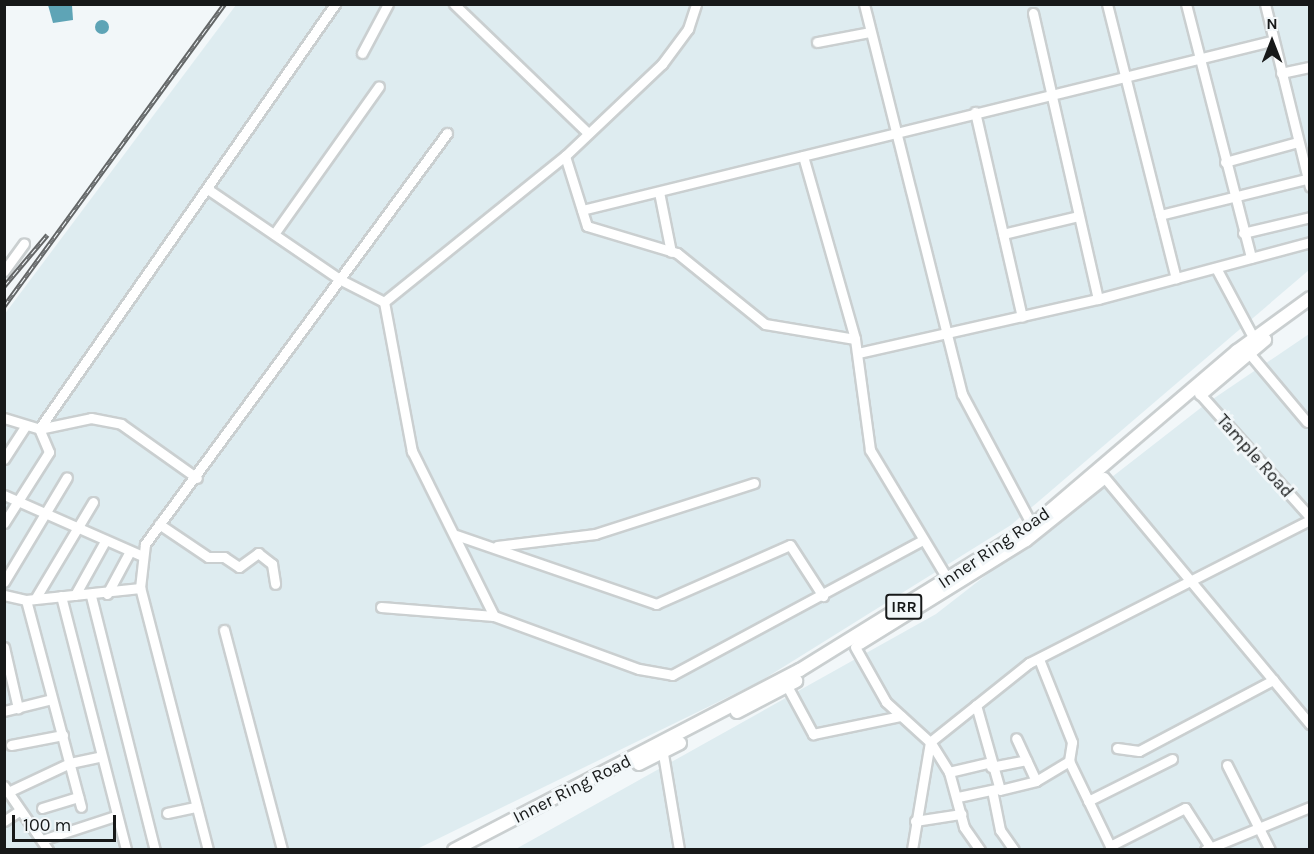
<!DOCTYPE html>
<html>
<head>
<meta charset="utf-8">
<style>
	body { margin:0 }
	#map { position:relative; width:1314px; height:854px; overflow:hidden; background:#f2f7f9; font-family:Karla,sans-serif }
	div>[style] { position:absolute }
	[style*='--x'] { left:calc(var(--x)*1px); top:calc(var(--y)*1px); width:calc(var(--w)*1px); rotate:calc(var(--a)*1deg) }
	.built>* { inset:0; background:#deecf0 }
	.water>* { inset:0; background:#5ea4b6 }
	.round { border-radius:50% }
	.roads { filter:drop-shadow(2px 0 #cacfd0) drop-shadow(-2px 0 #cacfd0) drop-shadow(0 2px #cacfd0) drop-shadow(0 -2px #cacfd0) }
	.minor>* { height:9px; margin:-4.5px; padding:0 4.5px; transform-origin:4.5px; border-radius:4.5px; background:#fff }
	.major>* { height:12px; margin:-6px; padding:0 6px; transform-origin:6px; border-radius:6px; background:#fff }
	.rail>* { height:4.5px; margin-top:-2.25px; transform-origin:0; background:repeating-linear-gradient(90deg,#f2f7f9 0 7px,#636667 0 14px); box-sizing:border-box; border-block:2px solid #636667 }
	span { translate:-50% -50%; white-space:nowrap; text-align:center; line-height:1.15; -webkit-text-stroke:6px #f2f7f9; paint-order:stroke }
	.shield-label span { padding:2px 4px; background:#f2f7f9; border:2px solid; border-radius:4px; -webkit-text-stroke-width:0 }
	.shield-label { font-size:16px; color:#171919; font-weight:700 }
	.street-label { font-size:18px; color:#171919 }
	.frame { position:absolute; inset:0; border:6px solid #171919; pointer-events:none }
	.north { position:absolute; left:1242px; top:12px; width:60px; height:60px; -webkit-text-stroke:4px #f2f7f9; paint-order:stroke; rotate:0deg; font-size:16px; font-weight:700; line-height:24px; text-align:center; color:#171919 }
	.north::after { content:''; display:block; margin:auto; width:21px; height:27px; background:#171919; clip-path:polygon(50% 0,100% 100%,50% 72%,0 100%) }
	.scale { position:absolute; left:12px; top:815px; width:104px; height:27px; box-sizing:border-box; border:3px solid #171919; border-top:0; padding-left:8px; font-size:18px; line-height:21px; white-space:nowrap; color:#171919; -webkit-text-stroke:4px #f2f7f9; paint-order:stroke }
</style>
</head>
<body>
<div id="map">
	<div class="built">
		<i style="clip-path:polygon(236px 5px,1309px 5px,1309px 270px,1011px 525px,759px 682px,417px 849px,5px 849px,4px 315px)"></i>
		<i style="clip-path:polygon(1309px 334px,1309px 849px,514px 850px,936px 614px,1207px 403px)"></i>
	</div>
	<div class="water">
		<i style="clip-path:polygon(48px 5px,72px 5px,73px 20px,53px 23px)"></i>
		<i class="round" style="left:95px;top:20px;width:14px;height:14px"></i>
	</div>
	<div class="roads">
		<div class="minor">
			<i style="--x:454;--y:4;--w:185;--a:43.9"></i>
			<i style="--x:864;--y:4;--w:402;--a:75.9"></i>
			<i style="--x:962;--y:394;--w:153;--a:61.9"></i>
			<i style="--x:1107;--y:4;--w:283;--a:75.9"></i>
			<i style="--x:1186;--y:4;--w:262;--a:75.6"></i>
			<i style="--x:1265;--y:4;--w:188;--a:76.2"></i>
			<i style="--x:1033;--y:13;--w:293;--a:77.2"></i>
			<i style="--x:817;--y:42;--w:54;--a:-10.7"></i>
			<i style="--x:362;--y:53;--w:55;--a:-62"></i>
			<i style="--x:1281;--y:73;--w:30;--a:-12"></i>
			<i style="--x:975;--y:112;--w:210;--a:77.1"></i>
			<i style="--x:565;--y:156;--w:73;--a:72.6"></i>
			<i style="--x:587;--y:226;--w:94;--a:16.7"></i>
			<i style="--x:677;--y:253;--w:113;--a:38.9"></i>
			<i style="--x:765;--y:324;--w:91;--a:9.5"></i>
			<i style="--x:803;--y:156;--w:190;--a:74.1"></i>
			<i style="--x:855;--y:339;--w:112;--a:82.3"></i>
			<i style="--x:870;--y:450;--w:152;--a:59"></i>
			<i style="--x:1225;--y:162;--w:76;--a:-15.3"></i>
			<i style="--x:209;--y:190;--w:160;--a:34.3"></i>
			<i style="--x:341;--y:280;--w:48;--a:27.1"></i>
			<i style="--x:384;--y:302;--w:152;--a:79.4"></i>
			<i style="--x:412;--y:451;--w:184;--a:63.6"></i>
			<i style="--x:659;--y:192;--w:61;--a:78.7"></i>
			<i style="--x:582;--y:210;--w:709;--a:-13.78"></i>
			<i style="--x:1160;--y:215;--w:151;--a:-13.8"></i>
			<i style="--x:1243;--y:233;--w:69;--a:-13.4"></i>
			<i style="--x:274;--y:234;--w:181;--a:-54.6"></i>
			<i style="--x:1003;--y:234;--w:77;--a:-13.5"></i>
			<i style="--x:1216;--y:268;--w:81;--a:61.8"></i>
			<i style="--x:4;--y:271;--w:34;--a:-54"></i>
			<i style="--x:384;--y:302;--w:233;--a:-38.9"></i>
			<i style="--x:565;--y:156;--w:134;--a:-43.5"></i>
			<i style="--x:662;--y:64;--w:44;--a:-53.4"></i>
			<i style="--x:688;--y:29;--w:26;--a:-72"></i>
			<i style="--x:858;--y:353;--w:246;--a:-12.7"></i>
			<i style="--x:1098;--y:299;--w:220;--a:-15"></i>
			<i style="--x:1249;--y:353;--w:90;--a:50"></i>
			<i style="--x:1200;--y:394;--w:165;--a:48.2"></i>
			<i style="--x:4;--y:418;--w:37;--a:17"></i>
			<i style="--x:39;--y:429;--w:53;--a:-11.9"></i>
			<i style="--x:91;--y:418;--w:31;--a:11"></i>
			<i style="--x:121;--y:424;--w:93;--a:35.4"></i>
			<i style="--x:4;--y:459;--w:38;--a:-57"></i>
			<i style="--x:1104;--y:477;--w:322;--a:50.2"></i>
			<i style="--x:4;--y:495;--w:151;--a:23.8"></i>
			<i style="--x:4;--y:523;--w:84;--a:-57.6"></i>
			<i style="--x:49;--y:452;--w:25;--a:-113"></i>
			<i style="--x:39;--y:429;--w:518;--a:-55.14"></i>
			<i style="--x:159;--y:524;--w:59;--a:34"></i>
			<i style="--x:208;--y:557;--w:16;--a:0"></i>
			<i style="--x:224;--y:557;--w:18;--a:34"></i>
			<i style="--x:239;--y:567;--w:24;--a:-36"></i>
			<i style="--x:258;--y:553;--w:18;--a:38"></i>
			<i style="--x:272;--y:564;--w:20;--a:81"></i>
			<i style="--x:456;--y:535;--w:212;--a:19"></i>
			<i style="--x:656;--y:604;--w:146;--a:-23.8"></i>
			<i style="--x:790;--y:545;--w:61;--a:57.1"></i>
			<i style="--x:497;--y:546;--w:99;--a:-7"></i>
			<i style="--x:595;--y:534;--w:167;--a:-17.8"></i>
			<i style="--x:4;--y:582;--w:122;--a:-59"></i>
			<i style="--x:107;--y:594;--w:47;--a:-61.8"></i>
			<i style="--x:4;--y:595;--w:23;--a:13"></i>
			<i style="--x:26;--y:600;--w:115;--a:-6"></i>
			<i style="--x:75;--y:595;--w:60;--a:-60.9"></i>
			<i style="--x:61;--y:596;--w:262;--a:75.6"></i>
			<i style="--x:91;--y:596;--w:262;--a:75.9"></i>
			<i style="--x:35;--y:599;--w:113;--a:-59.1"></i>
			<i style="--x:26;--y:600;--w:214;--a:75.1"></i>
			<i style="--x:381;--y:607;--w:113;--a:4.6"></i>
			<i style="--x:494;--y:616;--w:154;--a:20.1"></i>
			<i style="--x:639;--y:669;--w:34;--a:10"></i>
			<i style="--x:672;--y:675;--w:285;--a:-28.3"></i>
			<i style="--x:224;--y:630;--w:228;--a:75.2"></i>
			<i style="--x:4;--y:647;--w:63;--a:77.1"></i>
			<i style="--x:855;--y:647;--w:63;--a:60.6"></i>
			<i style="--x:886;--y:702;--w:59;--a:42.3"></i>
			<i style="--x:930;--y:742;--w:109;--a:99.5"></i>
			<i style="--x:787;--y:686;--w:55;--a:61.6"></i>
			<i style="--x:813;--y:734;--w:90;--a:-11.6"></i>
			<i style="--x:976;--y:705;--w:88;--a:74.2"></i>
			<i style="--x:1000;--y:790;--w:37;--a:-14"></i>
			<i style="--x:1036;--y:781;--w:47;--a:-114.9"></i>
			<i style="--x:4;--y:711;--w:49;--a:-14"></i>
			<i style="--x:11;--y:745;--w:53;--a:-10.9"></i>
			<i style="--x:662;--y:748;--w:103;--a:80.5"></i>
			<i style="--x:1117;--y:748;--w:22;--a:8"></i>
			<i style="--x:1139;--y:751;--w:152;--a:-27.9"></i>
			<i style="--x:1069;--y:761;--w:99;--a:64.2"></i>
			<i style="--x:1227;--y:765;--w:95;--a:63.2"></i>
			<i style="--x:991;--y:767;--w:36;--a:-11"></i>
			<i style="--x:949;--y:772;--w:43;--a:-13.4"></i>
			<i style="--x:1036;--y:781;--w:39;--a:-31"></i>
			<i style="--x:1069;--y:761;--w:19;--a:-81"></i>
			<i style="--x:1072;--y:742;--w:89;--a:-111.7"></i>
			<i style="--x:4;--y:786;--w:78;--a:55.5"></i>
			<i style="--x:992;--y:790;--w:41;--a:78.7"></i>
			<i style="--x:1000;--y:830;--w:24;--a:55"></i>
			<i style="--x:8;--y:792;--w:68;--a:-25.1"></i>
			<i style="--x:70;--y:763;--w:30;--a:-12"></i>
			<i style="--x:958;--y:797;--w:39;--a:-12"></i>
			<i style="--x:1088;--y:801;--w:94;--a:-26.6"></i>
			<i style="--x:42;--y:808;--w:38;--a:-17"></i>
			<i style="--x:167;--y:813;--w:30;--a:-12"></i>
			<i style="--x:4;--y:821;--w:18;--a:-34"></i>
			<i style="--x:915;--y:821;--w:47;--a:-8.7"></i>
			<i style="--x:42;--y:840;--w:77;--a:-18.2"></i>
			<i style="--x:1110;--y:846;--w:84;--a:-26.9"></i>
			<i style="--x:1185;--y:808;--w:46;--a:57.3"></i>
			<i style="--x:208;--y:850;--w:271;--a:-104.5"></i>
			<i style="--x:140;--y:588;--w:44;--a:-83.5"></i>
			<i style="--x:145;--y:544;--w:510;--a:-53.69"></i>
			<i style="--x:980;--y:850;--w:28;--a:-125"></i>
			<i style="--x:964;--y:827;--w:57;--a:-105.3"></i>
			<i style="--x:949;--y:772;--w:36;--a:-122"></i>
			<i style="--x:930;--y:742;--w:127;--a:-38.6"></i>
			<i style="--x:1029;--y:663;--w:315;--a:-27"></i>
			<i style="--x:1205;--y:850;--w:113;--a:-22.3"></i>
		</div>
		<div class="major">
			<i style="--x:1201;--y:394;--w:84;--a:-40.2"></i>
			<i style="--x:860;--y:643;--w:195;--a:-31.8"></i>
			<i style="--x:1026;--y:540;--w:96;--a:-38.7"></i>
			<i style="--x:737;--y:712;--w:67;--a:-27.7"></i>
			<i style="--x:639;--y:764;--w:46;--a:-27.1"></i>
			<i style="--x:454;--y:850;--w:390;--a:-27.5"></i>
			<i style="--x:800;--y:670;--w:272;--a:-31.8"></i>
			<i style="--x:1031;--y:527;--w:271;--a:-40.5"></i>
			<i style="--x:1237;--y:351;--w:90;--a:-36"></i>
		</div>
	</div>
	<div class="rail">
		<i style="--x:4;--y:286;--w:67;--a:-49.9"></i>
		<i style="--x:4;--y:306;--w:374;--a:-53.9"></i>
	</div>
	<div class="shield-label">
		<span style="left:904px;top:607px">IRR</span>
	</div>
	<div class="street-label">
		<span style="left:1255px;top:456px;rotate:48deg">Tample Road</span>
		<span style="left:994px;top:548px;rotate:-34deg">Inner Ring Road</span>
		<span style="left:572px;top:789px;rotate:-27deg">Inner Ring Road</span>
	</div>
	<div class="frame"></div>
	<div class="north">N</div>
	<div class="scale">100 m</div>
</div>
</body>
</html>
